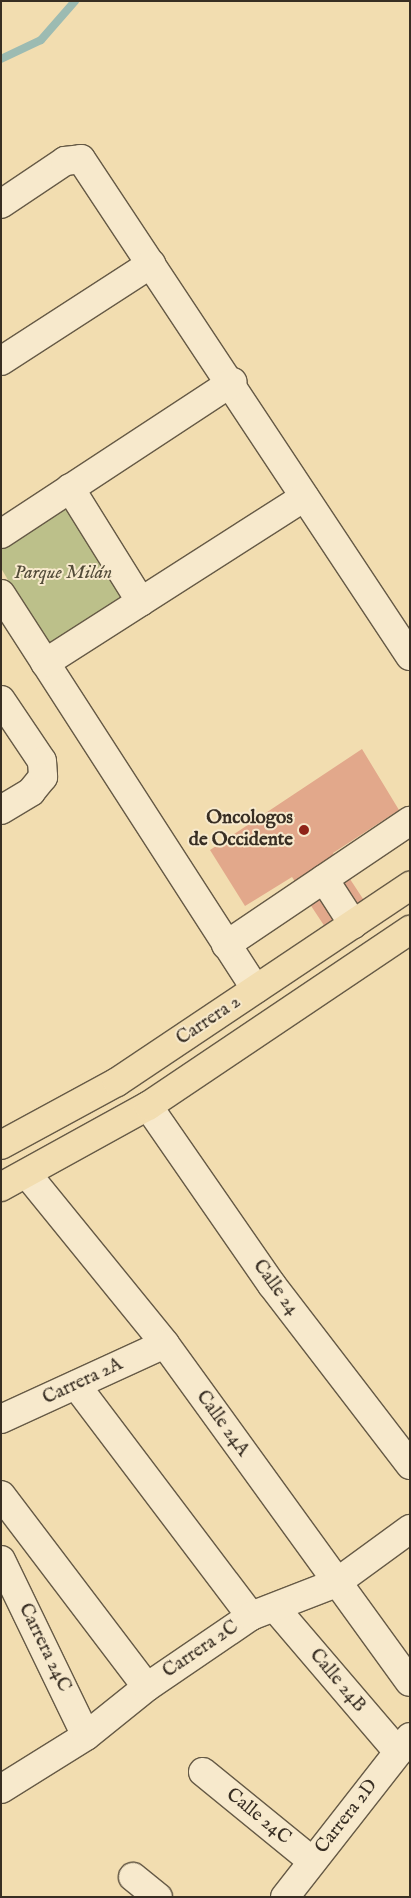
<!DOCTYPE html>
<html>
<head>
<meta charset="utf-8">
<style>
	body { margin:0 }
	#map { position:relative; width:411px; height:1898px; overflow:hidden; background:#f2ddb0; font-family:"IM FELL English",serif }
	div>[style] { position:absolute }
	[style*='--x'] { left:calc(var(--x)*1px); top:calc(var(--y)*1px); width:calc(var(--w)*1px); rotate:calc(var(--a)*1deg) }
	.green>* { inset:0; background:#bcc08a }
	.stream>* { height:8px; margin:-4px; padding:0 4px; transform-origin:4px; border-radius:4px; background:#9cbbb2 }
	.building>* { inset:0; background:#e2a88b }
	.roads { filter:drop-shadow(1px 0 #665a46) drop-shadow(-1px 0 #665a46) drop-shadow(0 1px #665a46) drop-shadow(0 -1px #665a46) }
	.minor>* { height:28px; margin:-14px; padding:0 14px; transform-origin:14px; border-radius:14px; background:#f7e9cc }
	.major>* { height:28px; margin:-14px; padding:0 14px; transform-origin:14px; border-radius:14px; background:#f2ddb0 }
	.dots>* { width:14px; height:14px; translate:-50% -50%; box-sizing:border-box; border:2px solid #f7e9cc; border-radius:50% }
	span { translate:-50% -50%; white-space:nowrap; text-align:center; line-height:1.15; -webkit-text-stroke:4px #f7e9cc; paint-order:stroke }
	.park-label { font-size:19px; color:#524b38; font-style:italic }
	.poi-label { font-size:19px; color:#382e23; font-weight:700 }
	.right { translate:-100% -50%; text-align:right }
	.street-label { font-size:19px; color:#382e23 }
	.frame { position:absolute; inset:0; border:2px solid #382e23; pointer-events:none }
</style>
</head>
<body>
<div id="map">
	<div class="green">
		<i style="clip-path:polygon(74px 495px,137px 595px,48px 649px,1px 568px,1px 545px)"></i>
	</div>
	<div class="stream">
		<i style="--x:1;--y:59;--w:44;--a:-25.4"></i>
		<i style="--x:41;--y:40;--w:52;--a:-48.9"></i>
	</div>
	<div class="building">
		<i style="clip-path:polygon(362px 749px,399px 810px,333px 853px,367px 905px,327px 930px,292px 877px,245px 906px,210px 850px)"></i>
	</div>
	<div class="roads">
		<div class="minor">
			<i style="--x:1;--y:204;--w:77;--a:-33.9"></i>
			<i style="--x:65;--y:161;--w:16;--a:-7"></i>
			<i style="--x:81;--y:159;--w:596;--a:56.5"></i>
			<i style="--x:1;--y:361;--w:179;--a:-32.9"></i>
			<i style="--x:70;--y:488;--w:134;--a:58.1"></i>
			<i style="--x:1;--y:534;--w:277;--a:-33.3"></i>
			<i style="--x:1;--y:594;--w:470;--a:57.2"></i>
			<i style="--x:45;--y:663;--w:308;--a:-32.6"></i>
			<i style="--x:1;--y:700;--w:73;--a:56.1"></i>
			<i style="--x:42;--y:761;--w:16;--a:86"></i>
			<i style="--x:43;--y:777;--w:19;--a:129"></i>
			<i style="--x:31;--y:792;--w:35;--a:149"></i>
			<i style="--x:324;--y:879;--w:54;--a:57.2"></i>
			<i style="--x:226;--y:945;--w:222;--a:-34"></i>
			<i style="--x:148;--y:1106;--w:218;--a:55.3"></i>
			<i style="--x:272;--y:1285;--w:227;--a:52.5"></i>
			<i style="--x:27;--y:1174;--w:219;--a:50.9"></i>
			<i style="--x:165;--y:1344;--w:417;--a:54.1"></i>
			<i style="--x:76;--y:1385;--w:290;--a:52.9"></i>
			<i style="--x:1;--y:1419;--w:180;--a:-24.6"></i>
			<i style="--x:1;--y:1495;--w:241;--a:52.8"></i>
			<i style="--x:1;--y:1560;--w:195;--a:64.2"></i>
			<i style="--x:276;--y:1609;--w:188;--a:49.5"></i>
			<i style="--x:203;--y:1772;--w:141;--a:39.2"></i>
			<i style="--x:1;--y:1789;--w:100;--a:-31.9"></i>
			<i style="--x:86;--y:1736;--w:78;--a:-38.8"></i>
			<i style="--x:147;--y:1687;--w:126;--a:-34.3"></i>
			<i style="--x:251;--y:1616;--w:91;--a:-21.2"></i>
			<i style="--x:336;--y:1583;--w:92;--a:-36.1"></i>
			<i style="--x:133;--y:1877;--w:32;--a:39"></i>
			<i style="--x:285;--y:1897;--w:203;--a:-52"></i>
		</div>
		<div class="major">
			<i style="--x:1;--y:1145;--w:132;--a:-28.5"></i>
			<i style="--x:117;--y:1082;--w:353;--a:-33.8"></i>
			<i style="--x:1;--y:1187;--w:168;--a:-28.9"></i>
			<i style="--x:148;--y:1106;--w:316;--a:-33.9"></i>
		</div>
	</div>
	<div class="dots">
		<i style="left:304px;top:830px;background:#8f2418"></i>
	</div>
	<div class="park-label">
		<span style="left:63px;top:574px">Parque Milán</span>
	</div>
	<div class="poi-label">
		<span class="right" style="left:293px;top:830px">Oncologos<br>de Occidente</span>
	</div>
	<div class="street-label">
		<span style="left:209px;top:1021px;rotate:-34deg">Carrera 2</span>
		<span style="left:275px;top:1288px;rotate:54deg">Calle 24</span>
		<span style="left:83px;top:1382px;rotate:-25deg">Carrera 2A</span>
		<span style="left:222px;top:1424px;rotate:54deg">Calle 24A</span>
		<span style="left:44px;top:1648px;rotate:64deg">Carrera 24C</span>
		<span style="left:201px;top:1650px;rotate:-34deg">Carrera 2C</span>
		<span style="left:337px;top:1681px;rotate:50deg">Calle 24B</span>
		<span style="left:258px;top:1817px;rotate:39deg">Calle 24C</span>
		<span style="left:347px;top:1817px;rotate:-52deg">Carrera 2D</span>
	</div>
	<div class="frame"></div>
</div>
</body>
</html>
